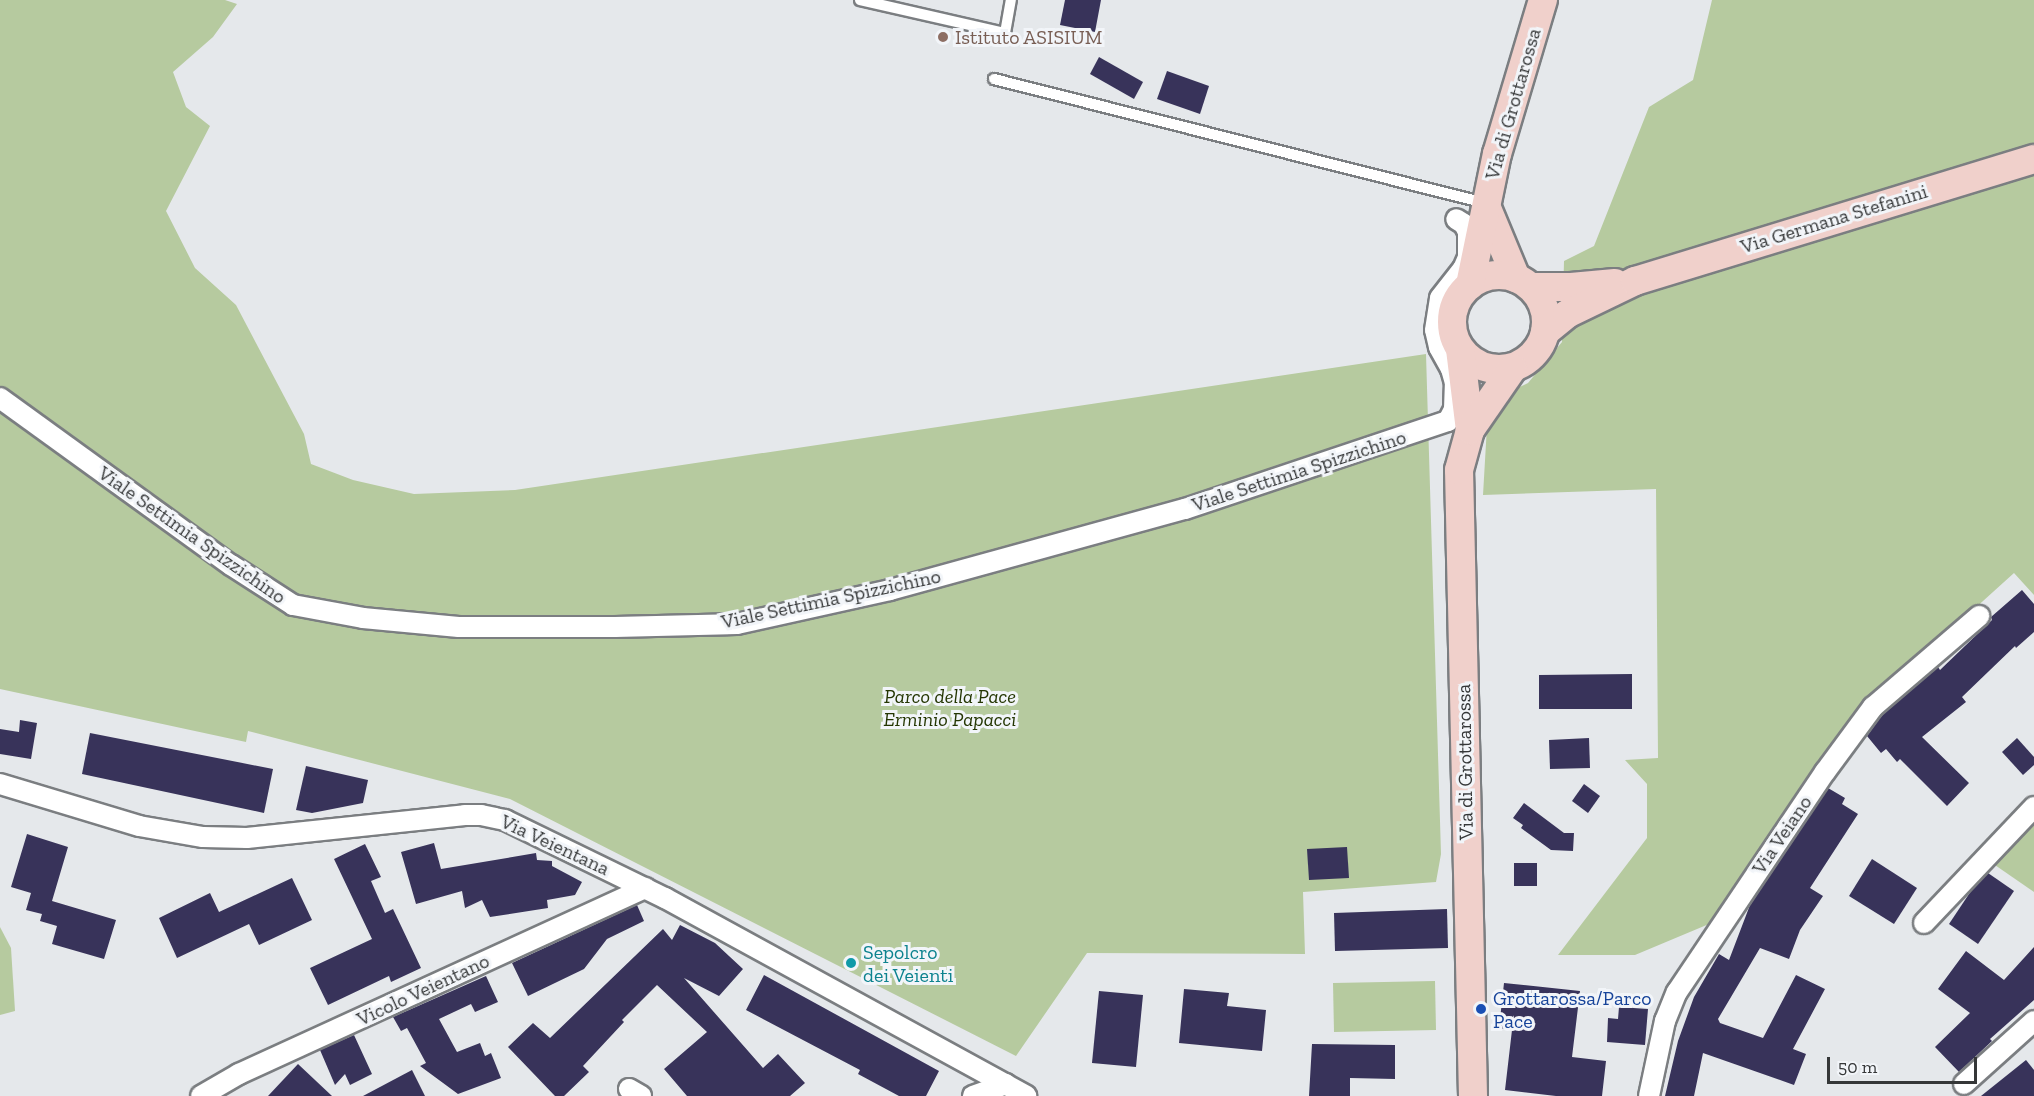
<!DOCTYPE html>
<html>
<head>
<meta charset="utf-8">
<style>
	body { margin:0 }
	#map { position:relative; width:2034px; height:1096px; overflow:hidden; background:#e5e8eb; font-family:"Zilla Slab",serif }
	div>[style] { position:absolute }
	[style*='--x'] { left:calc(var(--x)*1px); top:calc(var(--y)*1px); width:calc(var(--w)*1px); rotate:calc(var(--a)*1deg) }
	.green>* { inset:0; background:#b6ca9f }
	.building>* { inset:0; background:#38335a }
	.roads { filter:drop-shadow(2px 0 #7b7e81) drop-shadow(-2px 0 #7b7e81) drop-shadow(0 2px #7b7e81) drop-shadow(0 -2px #7b7e81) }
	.lane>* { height:10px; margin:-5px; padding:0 5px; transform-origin:5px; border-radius:5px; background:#fff }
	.street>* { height:20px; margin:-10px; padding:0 10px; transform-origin:10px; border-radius:10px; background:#fff }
	.secondary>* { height:28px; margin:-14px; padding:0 14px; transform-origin:14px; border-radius:14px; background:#f0d0cb }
	.secondary>.ring { margin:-14px; padding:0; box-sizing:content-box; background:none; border:28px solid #f0d0cb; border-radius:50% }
	.dots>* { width:16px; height:16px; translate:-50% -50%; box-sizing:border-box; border:3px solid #f2f5f9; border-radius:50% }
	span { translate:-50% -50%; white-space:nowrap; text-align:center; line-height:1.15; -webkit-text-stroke:6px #f2f5f9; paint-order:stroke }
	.education-label { font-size:20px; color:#785e54 }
	.left { translate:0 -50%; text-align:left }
	.street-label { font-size:20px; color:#353738 }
	.park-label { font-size:20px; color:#243602; font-style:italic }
	.culture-label { font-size:20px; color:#0d838f }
	.transit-label { font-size:20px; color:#164399 }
	.scale { position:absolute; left:1827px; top:1057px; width:150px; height:27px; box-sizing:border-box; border:3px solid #353738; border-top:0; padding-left:8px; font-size:18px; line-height:21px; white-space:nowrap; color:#353738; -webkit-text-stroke:4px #f2f5f9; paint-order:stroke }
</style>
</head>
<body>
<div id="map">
	<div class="green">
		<i style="clip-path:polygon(0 0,225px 0,237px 4px,213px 37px,173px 72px,186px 107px,210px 126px,166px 211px,195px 268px,236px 305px,304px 434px,311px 464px,353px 480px,414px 494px,515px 490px,1426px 354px,1441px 854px,1436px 882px,1303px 892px,1305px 954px,1087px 953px,1016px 1056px,510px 799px,248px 731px,246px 742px,0 689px)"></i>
		<i style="clip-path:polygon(1712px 0,2034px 0,2034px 595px,2014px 573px,1848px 723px,1709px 924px,1635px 955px,1558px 955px,1647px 838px,1647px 784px,1625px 760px,1658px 758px,1656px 489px,1483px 495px,1487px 426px,1501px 396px,1528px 383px,1562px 342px,1564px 261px,1594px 246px,1649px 107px,1693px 80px)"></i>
		<i style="clip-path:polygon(2034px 816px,2034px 892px,1992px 863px)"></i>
		<i style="clip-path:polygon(0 927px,11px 948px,15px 1011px,0 1015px)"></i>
		<i style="clip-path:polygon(1435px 981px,1436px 1030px,1334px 1032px,1333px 983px)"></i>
	</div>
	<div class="building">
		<i style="clip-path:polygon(1065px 0,1101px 0,1095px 32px,1060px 25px)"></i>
		<i style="clip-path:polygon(1099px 57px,1143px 82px,1134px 99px,1090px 74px)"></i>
		<i style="clip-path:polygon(1167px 71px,1209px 86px,1200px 114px,1157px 99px)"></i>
		<i style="clip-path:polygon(2022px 590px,2034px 604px,2034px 632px,2016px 648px,2015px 646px,1962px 697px,1966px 702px,1922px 737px,1969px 783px,1947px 806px,1900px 759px,1897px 762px,1886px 749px,1881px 753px,1867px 736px,1882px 715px,1938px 667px,1940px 670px,1992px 620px,1991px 617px)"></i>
		<i style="clip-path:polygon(1632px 674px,1632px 709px,1539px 709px,1539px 675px)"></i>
		<i style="clip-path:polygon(20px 720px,37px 723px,31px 759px,0 754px,0 729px,19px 732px)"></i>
		<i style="clip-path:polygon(90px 733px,273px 769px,264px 813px,82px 774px)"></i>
		<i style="clip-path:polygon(1589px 738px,1590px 768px,1550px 769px,1549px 740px)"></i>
		<i style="clip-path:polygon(2017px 738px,2034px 757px,2034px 765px,2023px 775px,2002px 752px)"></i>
		<i style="clip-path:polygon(306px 766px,368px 780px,363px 803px,312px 813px,296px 810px)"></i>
		<i style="clip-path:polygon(1584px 784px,1600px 796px,1588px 813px,1572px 801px)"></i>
		<i style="clip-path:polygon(1828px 788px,1845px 798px,1842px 804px,1858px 814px,1810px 888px,1823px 896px,1800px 930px,1789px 959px,1760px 948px,1718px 1019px,1720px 1023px,1763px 1038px,1796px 975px,1825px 989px,1793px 1049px,1806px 1054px,1794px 1085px,1703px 1053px,1694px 1096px,1665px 1096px,1678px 1041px,1694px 997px,1719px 954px,1729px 960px,1750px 905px)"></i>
		<i style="clip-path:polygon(1524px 803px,1564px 833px,1574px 833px,1573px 851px,1551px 850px,1521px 828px,1523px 825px,1513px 818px)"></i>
		<i style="clip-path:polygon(27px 834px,68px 847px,52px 901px,116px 920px,104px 959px,52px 944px,57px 926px,40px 921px,42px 914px,26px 910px,31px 893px,11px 887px)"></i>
		<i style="clip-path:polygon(434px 843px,441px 869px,536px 853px,537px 860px,552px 861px,552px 866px,582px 882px,575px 895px,547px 900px,548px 908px,490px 917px,482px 900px,465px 908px,462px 891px,416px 904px,401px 852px)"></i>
		<i style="clip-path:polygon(365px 844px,381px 877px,371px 881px,385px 913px,393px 909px,421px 968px,391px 982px,389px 976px,328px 1005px,310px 968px,372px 939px,334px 859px)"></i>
		<i style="clip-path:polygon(1347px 847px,1349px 878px,1309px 880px,1307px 849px)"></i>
		<i style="clip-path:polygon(1872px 859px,1917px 888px,1894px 924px,1849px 896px)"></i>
		<i style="clip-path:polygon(1514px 863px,1537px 863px,1537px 886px,1514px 886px)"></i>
		<i style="clip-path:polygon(1988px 873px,2014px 891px,1978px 944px,1949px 924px,1973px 888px)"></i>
		<i style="clip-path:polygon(292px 878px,312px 920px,259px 945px,249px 924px,177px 958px,159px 918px,210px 893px,219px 912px)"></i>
		<i style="clip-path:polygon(637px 905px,644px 921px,607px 939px,584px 969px,528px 996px,512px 963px)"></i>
		<i style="clip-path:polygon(1447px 909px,1448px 948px,1335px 951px,1334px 913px)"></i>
		<i style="clip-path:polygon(680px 925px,715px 943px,743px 969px,719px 996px,684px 978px,763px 1068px,778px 1054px,805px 1083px,790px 1096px,687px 1096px,664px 1069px,707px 1032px,657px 985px,622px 1020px,624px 1022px,583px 1066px,589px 1072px,564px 1096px,555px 1096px,508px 1047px,533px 1023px,550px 1038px,663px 929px,672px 940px)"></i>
		<i style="clip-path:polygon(2034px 947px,2034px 1000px,1990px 1039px,1992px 1041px,1959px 1072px,1935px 1047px,1970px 1013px,1938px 989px,1966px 951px,2004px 980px)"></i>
		<i style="clip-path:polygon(764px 975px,939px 1071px,926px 1096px,899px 1096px,858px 1074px,860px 1070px,746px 1010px)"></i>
		<i style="clip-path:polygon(486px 976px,498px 1002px,475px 1012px,471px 1004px,439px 1019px,457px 1052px,480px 1043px,485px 1056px,491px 1053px,501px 1078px,458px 1094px,420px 1066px,426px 1063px,407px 1028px,401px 1031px,393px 1017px)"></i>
		<i style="clip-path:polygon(1504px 983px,1580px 991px,1572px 1057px,1606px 1061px,1602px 1096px,1556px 1096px,1505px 1090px,1512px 1030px,1499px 1028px)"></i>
		<i style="clip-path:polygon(1184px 989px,1229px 993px,1227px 1006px,1266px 1010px,1262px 1051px,1179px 1043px)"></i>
		<i style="clip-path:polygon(1099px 991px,1143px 995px,1136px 1067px,1092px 1063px)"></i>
		<i style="clip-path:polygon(1619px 1007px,1648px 1009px,1645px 1045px,1607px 1042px,1608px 1018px,1618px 1019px)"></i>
		<i style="clip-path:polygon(354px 1035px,372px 1074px,350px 1085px,345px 1074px,335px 1085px,320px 1050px)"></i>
		<i style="clip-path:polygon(1312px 1044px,1395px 1045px,1395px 1079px,1350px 1078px,1350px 1096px,1309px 1096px)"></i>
		<i style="clip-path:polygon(2026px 1060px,2034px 1070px,2034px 1096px,1981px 1096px)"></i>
		<i style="clip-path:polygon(298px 1064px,332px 1096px,268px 1096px)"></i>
		<i style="clip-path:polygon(412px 1070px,425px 1096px,363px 1096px)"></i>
	</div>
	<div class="roads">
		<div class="lane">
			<i style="--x:860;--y:0;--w:149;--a:12.8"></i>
			<i style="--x:1005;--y:33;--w:34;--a:-80"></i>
			<i style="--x:994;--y:79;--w:506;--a:14.17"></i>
		</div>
		<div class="street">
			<i style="--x:0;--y:398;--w:285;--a:35.9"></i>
			<i style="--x:231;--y:565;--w:74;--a:32.8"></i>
			<i style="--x:293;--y:605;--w:71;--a:10.5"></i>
			<i style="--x:363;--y:618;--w:96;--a:5.4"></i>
			<i style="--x:459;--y:627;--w:156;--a:0"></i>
			<i style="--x:615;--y:627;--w:122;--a:-1.4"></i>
			<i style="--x:737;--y:624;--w:157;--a:-12.5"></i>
			<i style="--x:890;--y:590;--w:306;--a:-15.4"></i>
			<i style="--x:1185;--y:509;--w:277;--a:-18.5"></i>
			<i style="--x:1448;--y:421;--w:13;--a:-63"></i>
			<i style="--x:1454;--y:409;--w:26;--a:-88"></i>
			<i style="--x:1455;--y:383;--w:15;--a:-106"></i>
			<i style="--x:1451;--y:369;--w:25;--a:-119"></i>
			<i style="--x:1439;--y:347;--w:17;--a:-103"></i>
			<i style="--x:1435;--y:330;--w:32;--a:-81"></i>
			<i style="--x:1440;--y:298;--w:37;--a:-52"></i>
			<i style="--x:1463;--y:269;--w:13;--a:-67"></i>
			<i style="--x:1468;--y:257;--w:25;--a:-90"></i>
			<i style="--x:1468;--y:232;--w:9;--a:-117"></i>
			<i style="--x:1464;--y:224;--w:9;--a:-148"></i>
			<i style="--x:0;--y:784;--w:145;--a:16.8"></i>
			<i style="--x:139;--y:826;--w:65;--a:9.8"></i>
			<i style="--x:203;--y:837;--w:44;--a:1.3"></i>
			<i style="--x:247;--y:838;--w:219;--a:-6"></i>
			<i style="--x:465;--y:815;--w:16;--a:0"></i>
			<i style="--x:481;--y:815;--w:25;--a:12"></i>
			<i style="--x:505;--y:820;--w:178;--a:26"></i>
			<i style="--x:665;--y:898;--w:412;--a:28.7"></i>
			<i style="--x:1924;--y:923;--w:160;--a:-46.5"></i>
			<i style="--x:1964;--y:1084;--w:94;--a:-42"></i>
			<i style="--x:629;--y:1089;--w:14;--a:30"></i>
			<i style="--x:201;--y:1096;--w:44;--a:-30.1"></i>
			<i style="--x:239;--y:1074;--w:447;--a:-24.6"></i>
			<i style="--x:973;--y:1096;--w:35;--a:-20"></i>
			<i style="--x:1649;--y:1096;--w:77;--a:-78"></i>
			<i style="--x:1665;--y:1021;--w:31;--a:-68"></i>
			<i style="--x:1677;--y:992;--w:265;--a:-56.1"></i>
			<i style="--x:1825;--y:772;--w:81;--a:-53.6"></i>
			<i style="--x:1873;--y:707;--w:140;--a:-40.6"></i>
		</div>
		<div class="secondary">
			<i style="--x:1487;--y:208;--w:76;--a:67.5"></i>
			<i class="ring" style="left:1452px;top:275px;width:66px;height:66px"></i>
			<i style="--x:1470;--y:285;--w:134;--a:-78.4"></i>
			<i style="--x:1497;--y:154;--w:161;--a:-73.4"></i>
			<i style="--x:1531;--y:287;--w:40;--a:0"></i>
			<i style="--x:1571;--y:287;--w:44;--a:-5.2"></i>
			<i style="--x:1545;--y:332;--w:28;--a:-39"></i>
			<i style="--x:1567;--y:314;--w:76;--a:-25.9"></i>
			<i style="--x:1635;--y:281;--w:417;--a:-17"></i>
			<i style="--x:1460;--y:349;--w:82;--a:83"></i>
			<i style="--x:1473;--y:1096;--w:626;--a:-91.28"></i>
			<i style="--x:1459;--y:470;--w:41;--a:-74.6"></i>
			<i style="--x:1470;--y:430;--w:75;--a:-55.3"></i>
		</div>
	</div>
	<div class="dots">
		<i style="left:943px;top:37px;background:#8d6e63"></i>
		<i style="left:851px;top:963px;background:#0f9aa8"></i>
		<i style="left:1481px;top:1009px;background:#1a4fb4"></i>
	</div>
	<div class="education-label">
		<span class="left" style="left:955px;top:37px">Istituto ASISIUM</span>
	</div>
	<div class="street-label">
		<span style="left:1513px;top:104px;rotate:-74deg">Via di Grottarossa</span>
		<span style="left:1834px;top:219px;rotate:-17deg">Via Germana Stefanini</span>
		<span style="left:1299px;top:471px;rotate:-18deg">Viale Settimia Spizzichino</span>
		<span style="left:192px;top:535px;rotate:35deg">Viale Settimia Spizzichino</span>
		<span style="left:831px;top:599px;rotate:-12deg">Viale Settimia Spizzichino</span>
		<span style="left:1465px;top:762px;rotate:-91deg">Via di Grottarossa</span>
		<span style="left:1782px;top:835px;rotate:-56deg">Via Veiano</span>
		<span style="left:555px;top:845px;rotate:25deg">Via Veientana</span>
		<span style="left:423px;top:990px;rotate:-25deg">Vicolo Veientano</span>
	</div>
	<div class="park-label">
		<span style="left:950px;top:708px">Parco della Pace<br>Erminio Papacci</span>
	</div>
	<div class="culture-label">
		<span class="left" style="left:863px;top:964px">Sepolcro<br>dei Veienti</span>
	</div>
	<div class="transit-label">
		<span class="left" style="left:1493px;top:1010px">Grottarossa/Parco<br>Pace</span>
	</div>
	<div class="scale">50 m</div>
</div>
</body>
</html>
